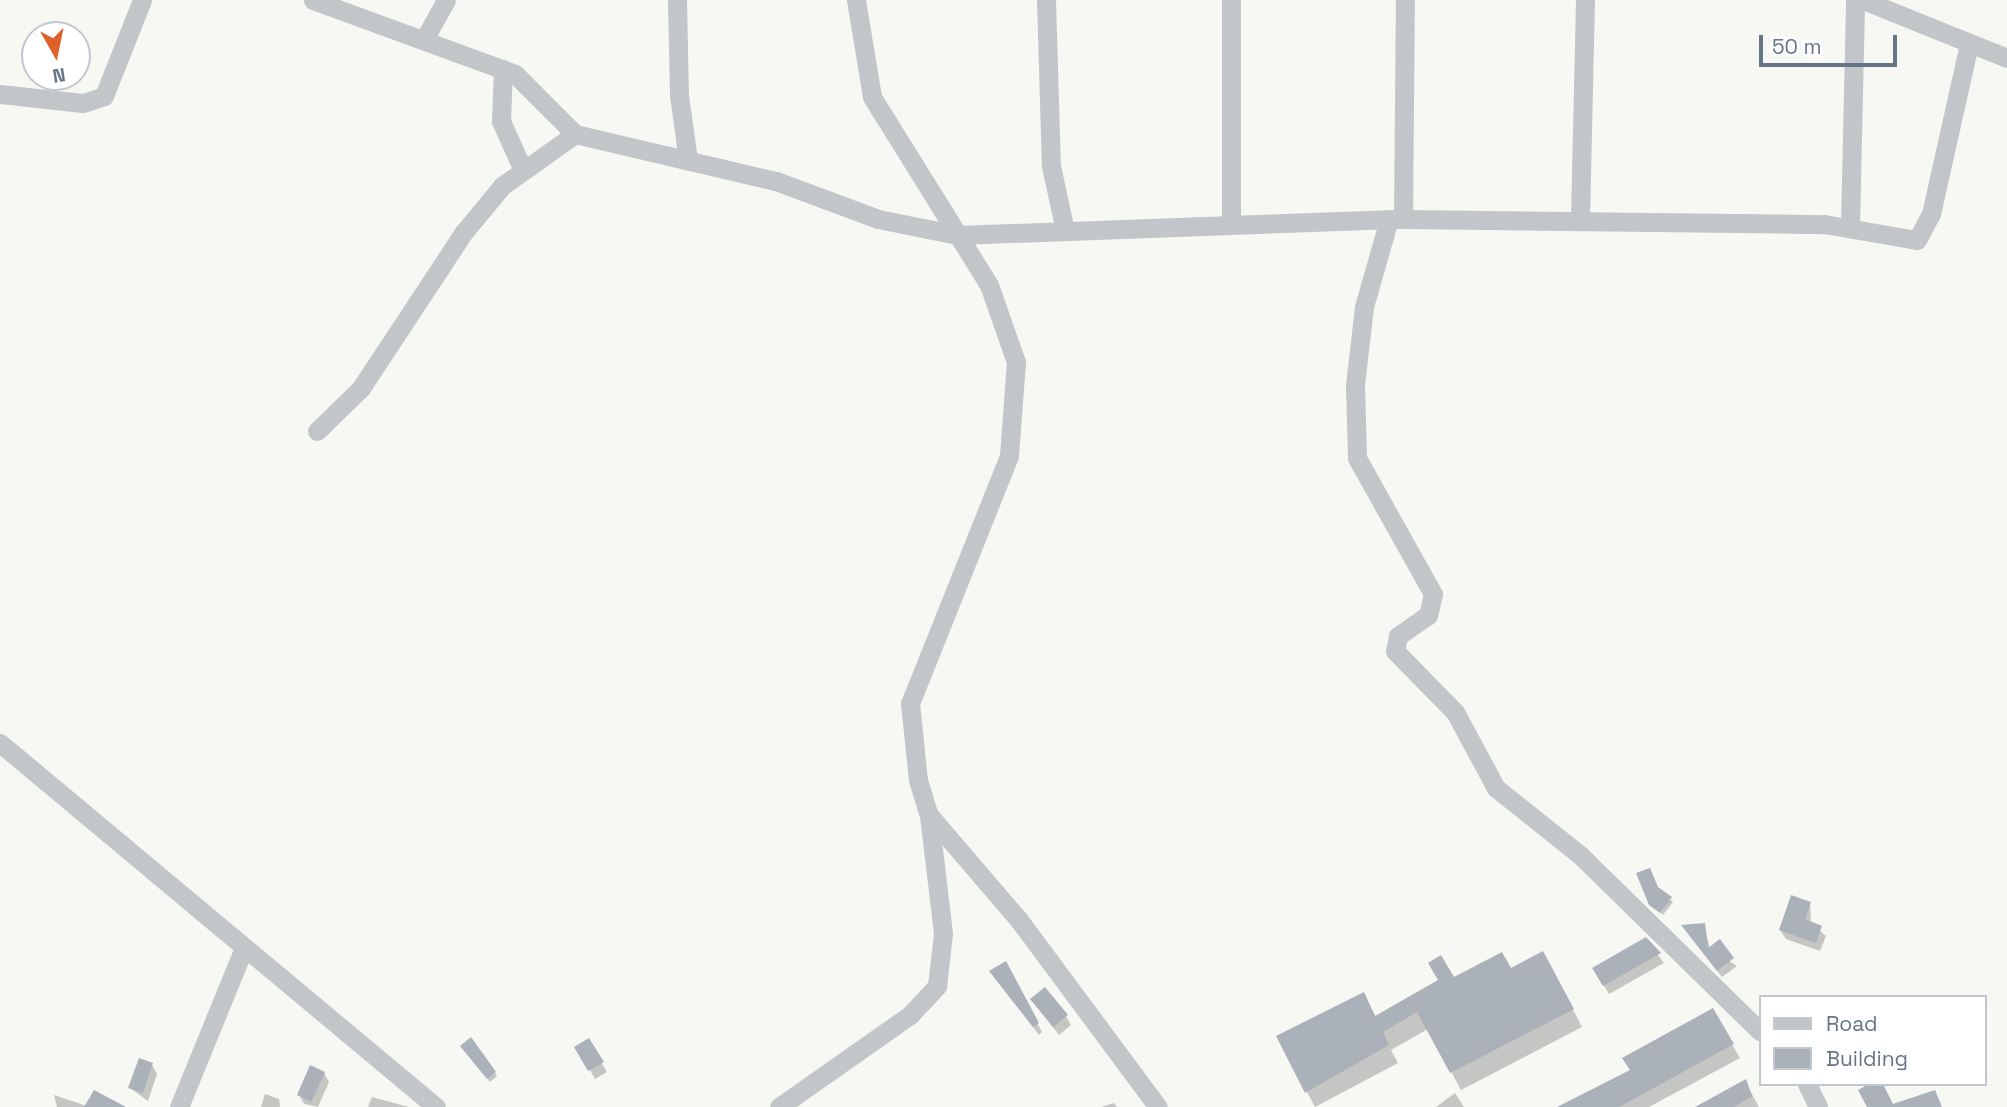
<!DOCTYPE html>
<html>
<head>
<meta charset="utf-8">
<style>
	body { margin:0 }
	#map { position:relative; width:2007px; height:1107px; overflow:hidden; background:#f7f7f4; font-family:"Space Grotesk",sans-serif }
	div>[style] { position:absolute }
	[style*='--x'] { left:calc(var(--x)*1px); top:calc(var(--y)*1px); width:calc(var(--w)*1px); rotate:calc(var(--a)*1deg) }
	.shadow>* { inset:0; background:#0003 }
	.building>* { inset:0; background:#aab1b8 }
	.minor>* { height:19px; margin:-9.5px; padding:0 9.5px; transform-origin:9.5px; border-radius:9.5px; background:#c2c6c9 }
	span { translate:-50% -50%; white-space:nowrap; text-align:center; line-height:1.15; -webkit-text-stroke:7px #fff; paint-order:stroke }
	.legend { position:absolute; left:1759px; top:995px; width:228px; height:91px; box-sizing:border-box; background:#fff; border:2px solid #c2c8ce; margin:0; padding:9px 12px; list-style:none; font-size:21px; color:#667584 }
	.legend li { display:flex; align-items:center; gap:14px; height:35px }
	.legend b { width:35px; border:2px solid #c2c8ce }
	.north { position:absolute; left:21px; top:21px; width:70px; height:70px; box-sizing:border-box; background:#fff; border:2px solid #c2c8ce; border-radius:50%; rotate:171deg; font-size:19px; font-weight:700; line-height:28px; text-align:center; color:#667584 }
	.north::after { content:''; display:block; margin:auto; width:24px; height:32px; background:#df602b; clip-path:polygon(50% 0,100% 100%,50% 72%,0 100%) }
	.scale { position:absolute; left:1759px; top:35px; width:138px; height:32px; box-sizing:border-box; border:4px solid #667584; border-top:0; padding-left:9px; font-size:21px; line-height:24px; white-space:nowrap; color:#667584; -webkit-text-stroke:5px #fff; paint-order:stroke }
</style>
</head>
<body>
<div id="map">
	<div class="shadow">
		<i style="clip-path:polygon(1658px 889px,1673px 902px,1663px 915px,1651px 904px)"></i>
		<i style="clip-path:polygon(1810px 903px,1811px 923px,1826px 936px,1820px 951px,1786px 939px,1780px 930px)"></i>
		<i style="clip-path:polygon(1704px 925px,1710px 949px,1737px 966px,1722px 977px,1688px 933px)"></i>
		<i style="clip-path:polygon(1646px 939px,1664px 963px,1609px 994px,1594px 969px)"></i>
		<i style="clip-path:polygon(1005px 964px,1042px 1032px,1039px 1035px,997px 980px)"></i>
		<i style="clip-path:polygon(1510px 970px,1553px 971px,1582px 1027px,1461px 1090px,1428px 1029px,1391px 1050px,1398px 1063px,1315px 1107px,1307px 1092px,1363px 994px,1376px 1017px,1454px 979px)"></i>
		<i style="clip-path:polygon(1032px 1000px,1066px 1016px,1071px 1025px,1059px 1035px)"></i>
		<i style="clip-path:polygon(1712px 1010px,1740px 1058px,1649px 1107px,1569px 1107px,1632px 1071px)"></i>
		<i style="clip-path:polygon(588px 1040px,607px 1072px,595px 1079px,577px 1047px)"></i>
		<i style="clip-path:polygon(465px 1050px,495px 1073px,497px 1076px,490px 1082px)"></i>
		<i style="clip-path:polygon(152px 1065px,157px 1074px,148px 1101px,130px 1088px)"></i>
		<i style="clip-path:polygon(324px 1073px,329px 1082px,318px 1107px,304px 1104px,299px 1095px)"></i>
		<i style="clip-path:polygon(1745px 1081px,1759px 1107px,1698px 1107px)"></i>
		<i style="clip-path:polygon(1455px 1093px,1464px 1107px,1436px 1107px)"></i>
		<i style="clip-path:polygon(265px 1094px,279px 1099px,280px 1107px,261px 1107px)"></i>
		<i style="clip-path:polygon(54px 1095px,87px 1106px,107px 1107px,57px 1107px)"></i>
		<i style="clip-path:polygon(372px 1097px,409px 1107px,368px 1107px)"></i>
		<i style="clip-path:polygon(1114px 1103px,1117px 1107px,1101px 1107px)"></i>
	</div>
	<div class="building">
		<i style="clip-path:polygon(1650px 868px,1658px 887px,1672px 897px,1660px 913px,1649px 905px,1636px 873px)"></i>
		<i style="clip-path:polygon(1791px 895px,1811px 902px,1805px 919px,1822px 926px,1816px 943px,1779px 930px)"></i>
		<i style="clip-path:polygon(1705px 923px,1708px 948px,1720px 939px,1734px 958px,1717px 971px,1681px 925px)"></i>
		<i style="clip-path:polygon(1646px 937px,1661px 953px,1603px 986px,1592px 968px)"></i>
		<i style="clip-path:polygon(1543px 951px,1574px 1009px,1450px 1073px,1417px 1012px,1383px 1032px,1389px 1045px,1305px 1093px,1276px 1036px,1364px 992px,1375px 1016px,1438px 980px,1428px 963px,1441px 955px,1454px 977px,1502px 952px,1511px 968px)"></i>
		<i style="clip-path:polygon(1006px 961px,1039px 1023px,1033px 1027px,989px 971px)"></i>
		<i style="clip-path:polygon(1045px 987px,1068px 1015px,1053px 1027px,1030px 999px)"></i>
		<i style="clip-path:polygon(1713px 1008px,1734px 1044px,1619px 1107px,1557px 1107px,1630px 1070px,1622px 1058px)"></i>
		<i style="clip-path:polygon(471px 1037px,496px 1072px,487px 1079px,460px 1046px)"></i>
		<i style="clip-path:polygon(589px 1038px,604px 1062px,588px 1071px,574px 1047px)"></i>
		<i style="clip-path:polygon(139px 1058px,153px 1063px,143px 1093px,128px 1088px)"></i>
		<i style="clip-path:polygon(310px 1065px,325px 1072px,311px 1102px,297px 1095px)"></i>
		<i style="clip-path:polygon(1746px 1079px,1752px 1096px,1734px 1107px,1695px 1107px)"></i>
		<i style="clip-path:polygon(1869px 1084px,1883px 1084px,1893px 1104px,1935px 1090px,1942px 1107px,1867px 1107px,1858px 1090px)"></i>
		<i style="clip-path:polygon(94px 1090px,126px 1107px,84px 1107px)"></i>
	</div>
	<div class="minor">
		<i style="--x:313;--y:0;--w:215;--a:20.1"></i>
		<i style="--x:515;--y:74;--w:85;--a:45"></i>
		<i style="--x:575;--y:134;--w:206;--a:13.2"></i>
		<i style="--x:776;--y:181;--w:109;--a:20.4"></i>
		<i style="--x:878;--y:219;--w:82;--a:11.3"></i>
		<i style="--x:958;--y:235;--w:445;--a:-2.1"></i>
		<i style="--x:1403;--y:219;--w:421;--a:0.7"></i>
		<i style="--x:1824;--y:224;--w:94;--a:9.8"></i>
		<i style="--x:1917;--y:240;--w:30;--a:-62"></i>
		<i style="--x:1931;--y:214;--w:174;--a:-77.4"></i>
		<i style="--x:677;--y:0;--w:95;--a:88.8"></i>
		<i style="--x:679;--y:95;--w:66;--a:82.1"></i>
		<i style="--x:856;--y:0;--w:98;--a:80.6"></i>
		<i style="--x:872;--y:97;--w:221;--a:58.1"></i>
		<i style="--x:989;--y:285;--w:82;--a:70.7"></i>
		<i style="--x:1016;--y:362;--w:94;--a:94.3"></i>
		<i style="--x:1009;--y:456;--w:266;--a:111.8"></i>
		<i style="--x:910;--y:703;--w:77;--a:84.1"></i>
		<i style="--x:918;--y:780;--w:37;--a:73"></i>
		<i style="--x:929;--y:815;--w:138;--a:49.4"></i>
		<i style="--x:1019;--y:920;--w:233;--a:53.4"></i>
		<i style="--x:1046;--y:0;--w:166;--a:88.3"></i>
		<i style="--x:1051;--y:166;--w:66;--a:77.8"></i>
		<i style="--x:1231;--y:0;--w:224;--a:90"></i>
		<i style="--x:1863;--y:0;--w:155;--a:21.9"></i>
		<i style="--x:425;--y:38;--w:43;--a:-61.1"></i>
		<i style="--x:503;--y:69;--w:52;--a:92.2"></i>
		<i style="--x:501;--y:121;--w:51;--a:65.9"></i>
		<i style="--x:0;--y:94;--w:83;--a:6.2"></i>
		<i style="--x:83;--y:103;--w:22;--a:-18"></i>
		<i style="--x:104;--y:96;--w:103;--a:-68.4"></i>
		<i style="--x:1389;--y:219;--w:91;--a:105.9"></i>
		<i style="--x:1364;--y:307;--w:79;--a:96.6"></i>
		<i style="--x:1355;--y:385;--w:73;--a:88.4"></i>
		<i style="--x:1357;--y:458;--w:156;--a:60.8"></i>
		<i style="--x:1433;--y:594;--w:22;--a:103"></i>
		<i style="--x:1428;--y:615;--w:37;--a:145"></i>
		<i style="--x:1398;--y:636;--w:15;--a:101"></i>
		<i style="--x:1395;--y:651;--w:86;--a:45.5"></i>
		<i style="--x:1455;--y:712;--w:86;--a:61.7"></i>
		<i style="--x:1496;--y:788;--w:107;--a:38.6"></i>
		<i style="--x:1580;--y:855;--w:252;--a:44.4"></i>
		<i style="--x:1403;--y:219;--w:219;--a:-89.5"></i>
		<i style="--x:1580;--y:220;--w:220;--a:-88.7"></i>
		<i style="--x:1850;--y:225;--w:225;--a:-88.7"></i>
		<i style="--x:317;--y:431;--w:62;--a:-44.3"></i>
		<i style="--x:361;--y:388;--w:187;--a:-56.6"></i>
		<i style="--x:464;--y:232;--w:60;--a:-50.4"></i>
		<i style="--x:502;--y:186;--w:90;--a:-35.5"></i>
		<i style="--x:0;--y:743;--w:568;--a:39.86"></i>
		<i style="--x:1807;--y:1084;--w:25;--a:64"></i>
		<i style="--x:179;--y:1107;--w:172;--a:-67.8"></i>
		<i style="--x:779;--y:1107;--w:160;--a:-35.1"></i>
		<i style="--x:910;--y:1015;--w:40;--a:-47"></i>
		<i style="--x:937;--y:986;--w:53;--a:-83.5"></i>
		<i style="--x:943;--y:933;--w:119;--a:-96.8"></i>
	</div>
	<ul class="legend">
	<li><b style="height:9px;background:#c2c6c9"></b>Road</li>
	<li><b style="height:19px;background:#aab1b8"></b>Building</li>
	</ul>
	<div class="north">N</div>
	<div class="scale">50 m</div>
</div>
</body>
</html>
